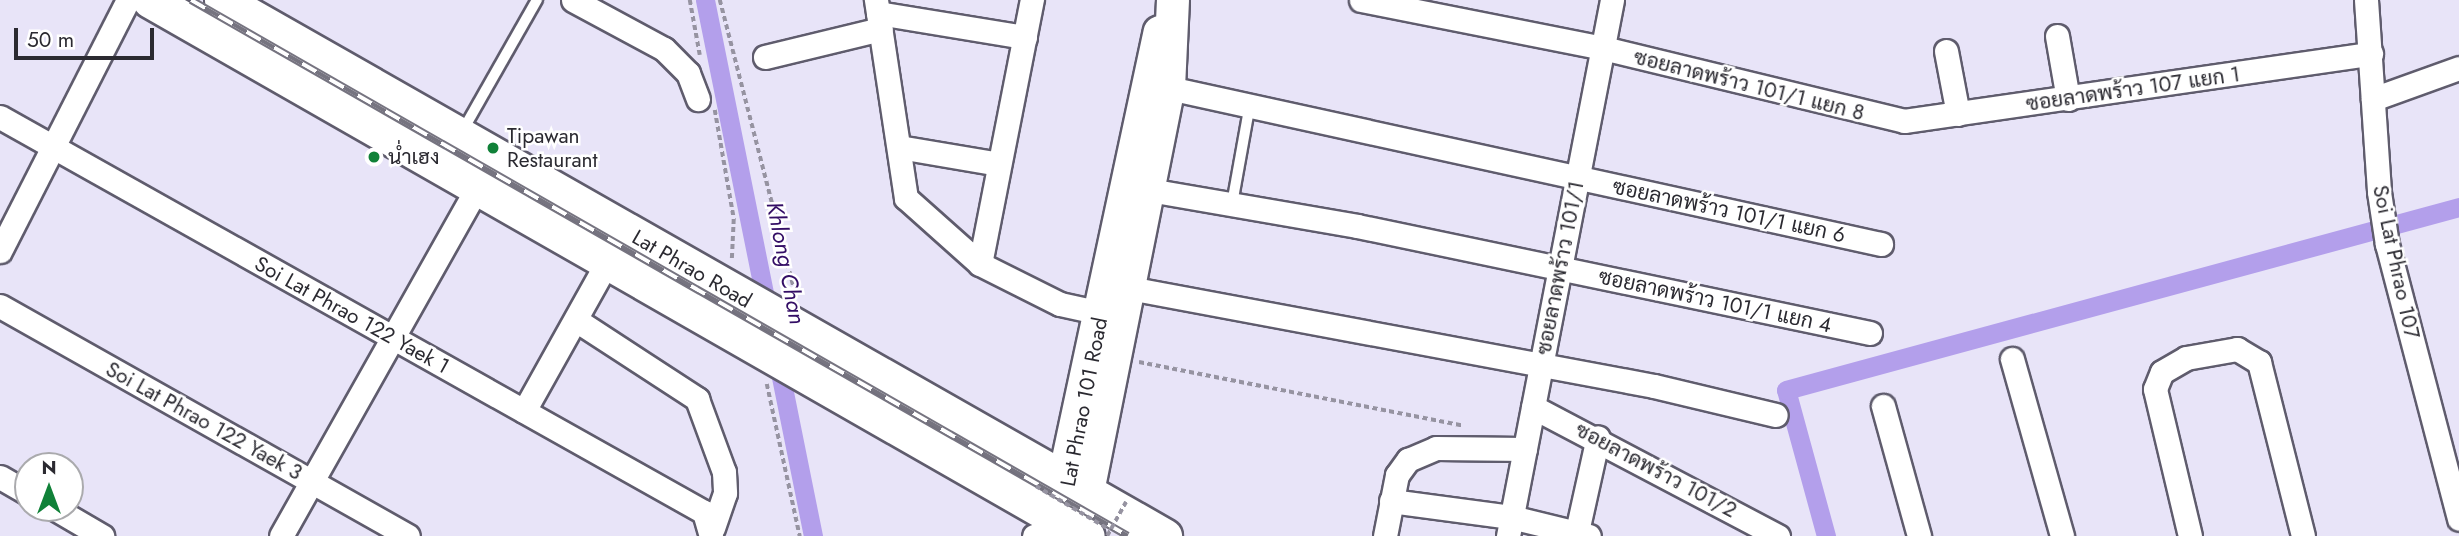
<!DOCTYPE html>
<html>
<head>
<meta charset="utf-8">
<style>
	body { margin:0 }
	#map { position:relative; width:2459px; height:536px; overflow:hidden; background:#e8e4f8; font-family:Jost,Sarabun,sans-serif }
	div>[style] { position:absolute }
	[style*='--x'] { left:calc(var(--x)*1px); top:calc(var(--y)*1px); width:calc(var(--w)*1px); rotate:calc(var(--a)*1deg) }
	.canal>* { height:19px; margin:-9.5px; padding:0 9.5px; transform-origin:9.5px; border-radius:9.5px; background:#b39feb }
	.path>* { height:3.5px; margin-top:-1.75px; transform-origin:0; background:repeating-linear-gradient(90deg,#9693a1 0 5px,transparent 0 8.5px) }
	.roads { filter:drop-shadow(2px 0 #5f5c6d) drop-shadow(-2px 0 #5f5c6d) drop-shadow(0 2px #5f5c6d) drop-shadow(0 -2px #5f5c6d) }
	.lane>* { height:10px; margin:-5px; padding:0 5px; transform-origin:5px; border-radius:5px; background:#fff }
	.street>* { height:23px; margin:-11.5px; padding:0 11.5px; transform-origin:11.5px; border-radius:11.5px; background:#fff }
	.secondary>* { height:32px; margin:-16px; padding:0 16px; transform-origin:16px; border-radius:16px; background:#fff }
	.primary>* { height:35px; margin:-17.5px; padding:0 17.5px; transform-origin:17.5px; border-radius:17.5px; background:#fff }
	.rail>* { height:8px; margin-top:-4px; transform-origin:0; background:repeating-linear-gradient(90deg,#fff 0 16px,#767480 0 32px); box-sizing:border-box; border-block:2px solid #767480 }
	.path-bridge>* { height:3.5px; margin-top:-1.75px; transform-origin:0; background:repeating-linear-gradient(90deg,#9693a1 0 5px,transparent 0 8.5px) }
	.dots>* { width:19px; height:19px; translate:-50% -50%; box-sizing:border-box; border:4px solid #fff; border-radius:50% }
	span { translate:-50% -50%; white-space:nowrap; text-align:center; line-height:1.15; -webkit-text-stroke:5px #fff; paint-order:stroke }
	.street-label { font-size:21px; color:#2b2a31 }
	.poi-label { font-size:21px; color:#2b2a31 }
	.left { translate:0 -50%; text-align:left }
	.water-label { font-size:23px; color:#330d65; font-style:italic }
	.north { position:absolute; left:14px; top:452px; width:70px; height:70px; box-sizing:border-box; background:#fff; border:2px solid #aaaaad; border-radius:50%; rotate:0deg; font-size:19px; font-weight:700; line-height:28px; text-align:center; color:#2b2a31 }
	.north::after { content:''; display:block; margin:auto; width:24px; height:32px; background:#108138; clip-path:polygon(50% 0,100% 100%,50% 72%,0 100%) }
	.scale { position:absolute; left:14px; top:28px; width:140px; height:32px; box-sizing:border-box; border:4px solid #2b2a31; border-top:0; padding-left:9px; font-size:21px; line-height:24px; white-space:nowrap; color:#2b2a31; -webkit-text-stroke:5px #fff; paint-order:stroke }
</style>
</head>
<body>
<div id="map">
	<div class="canal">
		<i style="--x:705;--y:0;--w:547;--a:78.61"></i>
		<i style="--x:1826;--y:536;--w:151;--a:-105.3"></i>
		<i style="--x:1786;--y:390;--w:697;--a:-15.21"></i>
	</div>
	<div class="path">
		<i style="--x:690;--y:0;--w:56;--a:79.7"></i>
		<i style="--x:720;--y:0;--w:306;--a:75.6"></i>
		<i style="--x:715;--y:110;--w:111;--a:80.1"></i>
		<i style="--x:734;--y:219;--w:42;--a:92.7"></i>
		<i style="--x:1139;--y:362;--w:331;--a:11.1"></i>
		<i style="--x:767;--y:384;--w:156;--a:77.8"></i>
	</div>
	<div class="roads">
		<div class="lane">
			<i style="--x:463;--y:130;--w:150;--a:-60.4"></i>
			<i style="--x:1232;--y:204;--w:102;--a:-79.8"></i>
		</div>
		<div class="street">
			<i style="--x:573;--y:0;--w:103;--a:28.3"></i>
			<i style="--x:664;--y:49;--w:34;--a:45"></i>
			<i style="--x:688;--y:73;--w:28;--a:69"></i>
			<i style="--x:876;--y:0;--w:200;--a:81.4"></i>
			<i style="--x:906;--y:198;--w:99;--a:41.7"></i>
			<i style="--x:980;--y:264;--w:89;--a:26.6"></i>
			<i style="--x:1060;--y:304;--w:42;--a:12.4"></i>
			<i style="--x:1361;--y:0;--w:247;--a:11.2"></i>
			<i style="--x:1603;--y:48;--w:310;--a:13.6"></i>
			<i style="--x:1904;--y:121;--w:472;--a:-8.2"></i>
			<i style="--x:2366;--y:0;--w:192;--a:86.1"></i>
			<i style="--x:2379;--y:192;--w:53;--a:81.3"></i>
			<i style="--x:2387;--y:244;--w:284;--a:75.3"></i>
			<i style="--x:878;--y:13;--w:149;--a:9.3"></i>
			<i style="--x:2057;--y:36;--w:64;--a:80.1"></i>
			<i style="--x:1946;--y:51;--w:64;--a:79.2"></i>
			<i style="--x:765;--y:57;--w:119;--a:-13.6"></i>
			<i style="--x:1169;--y:88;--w:729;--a:12.36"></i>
			<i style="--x:2373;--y:99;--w:91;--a:-19.8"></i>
			<i style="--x:0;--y:117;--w:807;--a:29.3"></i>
			<i style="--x:704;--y:512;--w:25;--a:74"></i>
			<i style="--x:899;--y:147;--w:101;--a:9.6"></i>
			<i style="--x:1149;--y:190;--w:211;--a:9.8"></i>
			<i style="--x:1357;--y:226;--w:524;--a:11.78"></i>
			<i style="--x:0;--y:251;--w:282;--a:-63"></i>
			<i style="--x:980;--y:264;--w:269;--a:-78.9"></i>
			<i style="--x:1129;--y:288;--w:534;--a:10.57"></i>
			<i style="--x:1654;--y:386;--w:125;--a:13.4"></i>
			<i style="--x:0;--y:306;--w:468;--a:29.4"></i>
			<i style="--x:576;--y:320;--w:145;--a:33.1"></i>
			<i style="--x:697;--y:399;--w:78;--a:69.7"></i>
			<i style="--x:724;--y:472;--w:21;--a:87"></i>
			<i style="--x:725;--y:493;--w:37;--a:109"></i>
			<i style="--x:2012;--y:359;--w:184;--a:74.2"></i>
			<i style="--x:1883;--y:406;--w:135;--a:74.5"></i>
			<i style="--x:1533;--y:407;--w:277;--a:27.8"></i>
			<i style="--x:524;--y:411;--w:172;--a:-60.8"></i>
			<i style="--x:0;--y:477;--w:32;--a:30"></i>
			<i style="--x:1391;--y:501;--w:121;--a:7.6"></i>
			<i style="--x:1511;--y:517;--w:80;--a:13.7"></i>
			<i style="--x:54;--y:508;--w:56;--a:30.3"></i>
			<i style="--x:281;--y:536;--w:401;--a:-60.6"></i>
			<i style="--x:1034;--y:536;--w:34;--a:-21"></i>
			<i style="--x:1385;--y:536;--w:62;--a:-78.9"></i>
			<i style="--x:1397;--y:475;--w:19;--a:-54"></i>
			<i style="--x:1408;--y:460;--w:30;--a:-23"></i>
			<i style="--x:1436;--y:448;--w:89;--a:0.6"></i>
			<i style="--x:1508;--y:536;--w:546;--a:-79.02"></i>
			<i style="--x:1576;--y:536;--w:101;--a:-77.5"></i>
			<i style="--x:2190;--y:536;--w:151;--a:-103.4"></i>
			<i style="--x:2155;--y:389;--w:18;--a:-68"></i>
			<i style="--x:2162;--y:372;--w:28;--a:-30"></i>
			<i style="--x:2186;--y:358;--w:52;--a:-10"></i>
			<i style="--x:2237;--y:349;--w:26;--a:31"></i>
			<i style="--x:2259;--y:362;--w:179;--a:75.8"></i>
		</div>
		<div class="secondary">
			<i style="--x:1065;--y:502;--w:24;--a:-92"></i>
			<i style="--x:1064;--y:478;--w:456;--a:-77.9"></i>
			<i style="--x:1075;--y:511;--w:23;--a:-56"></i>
			<i style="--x:1088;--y:492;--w:412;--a:-78.7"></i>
			<i style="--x:1169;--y:88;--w:88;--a:-87.4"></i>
		</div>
		<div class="primary">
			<i style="--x:150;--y:0;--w:1079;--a:29.77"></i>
			<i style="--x:222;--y:0;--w:1084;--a:29.64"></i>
		</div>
	</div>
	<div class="rail">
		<i style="--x:191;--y:0;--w:1079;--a:29.77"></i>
	</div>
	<div class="path-bridge">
		<i style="--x:1036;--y:486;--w:86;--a:30.7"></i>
		<i style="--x:1107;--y:536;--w:39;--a:-61"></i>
	</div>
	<div class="dots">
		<i style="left:493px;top:148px;background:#108138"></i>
		<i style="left:374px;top:157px;background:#108138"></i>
	</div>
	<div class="street-label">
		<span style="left:1749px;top:85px;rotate:14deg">ซอยลาดพร้าว 101/1 แยก 8</span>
		<span style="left:2133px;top:89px;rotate:-8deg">ซอยลาดพร้าว 107 แยก 1</span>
		<span style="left:1729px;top:211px;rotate:12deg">ซอยลาดพร้าว 101/1 แยก 6</span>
		<span style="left:2396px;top:262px;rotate:78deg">Soi Lat Phrao 107</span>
		<span style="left:1560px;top:268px;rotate:-79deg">ซอยลาดพร้าว 101/1</span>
		<span style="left:692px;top:269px;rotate:30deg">Lat Phrao Road</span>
		<span style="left:1715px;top:301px;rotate:12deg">ซอยลาดพร้าว 101/1 แยก 4</span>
		<span style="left:352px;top:315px;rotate:29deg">Soi Lat Phrao 122 Yaek 1</span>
		<span style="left:1084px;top:402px;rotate:-79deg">Lat Phrao 101 Road</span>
		<span style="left:204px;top:421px;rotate:29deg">Soi Lat Phrao 122 Yaek 3</span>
		<span style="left:1656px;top:470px;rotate:28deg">ซอยลาดพร้าว 101/2</span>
	</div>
	<div class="poi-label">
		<span class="left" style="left:507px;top:148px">Tipawan<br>Restaurant</span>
		<span class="left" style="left:388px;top:157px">น่ำเฮง</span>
	</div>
	<div class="water-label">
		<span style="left:786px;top:263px;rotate:79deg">Khlong Chan</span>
	</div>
	<div class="north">N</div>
	<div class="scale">50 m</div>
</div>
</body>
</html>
